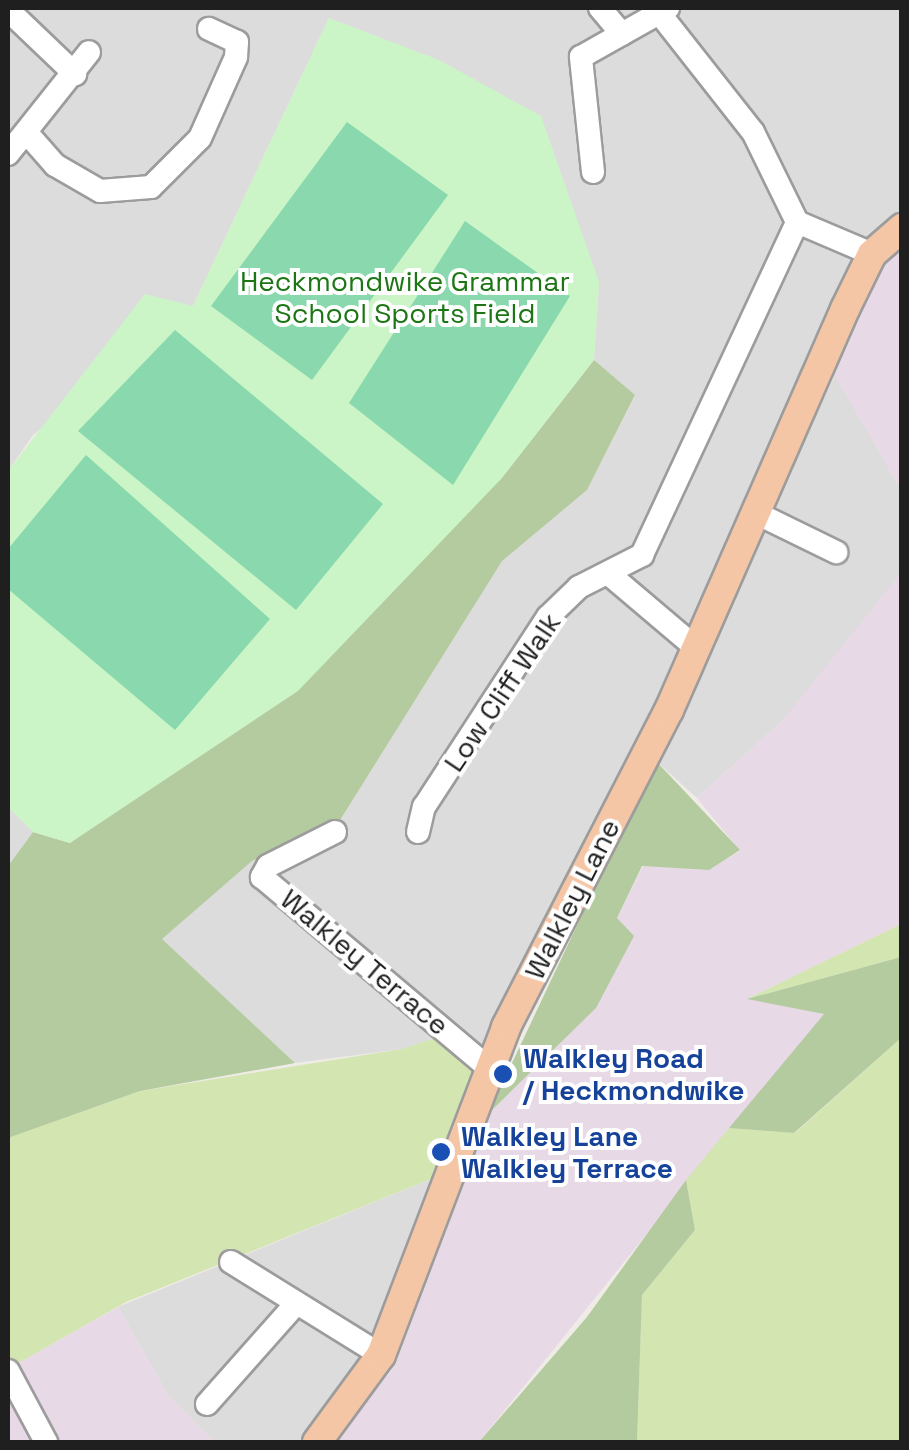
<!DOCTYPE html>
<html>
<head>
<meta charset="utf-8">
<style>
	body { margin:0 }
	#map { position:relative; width:909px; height:1450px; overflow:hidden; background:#efebe6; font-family:"Space Grotesk",sans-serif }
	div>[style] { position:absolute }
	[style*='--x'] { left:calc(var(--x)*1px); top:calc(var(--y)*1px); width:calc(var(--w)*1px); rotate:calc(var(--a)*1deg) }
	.residential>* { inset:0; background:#dddcdc }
	.industrial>* { inset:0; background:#e8d9e7 }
	.grass>* { inset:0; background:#d3e5b0 }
	.forest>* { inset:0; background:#b3cb9e }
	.park>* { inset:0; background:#cbf5c7 }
	.pitch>* { inset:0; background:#8ad8ad }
	.roads { filter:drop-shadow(2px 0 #9c9c9c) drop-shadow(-2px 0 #9c9c9c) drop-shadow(0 2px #9c9c9c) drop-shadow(0 -2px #9c9c9c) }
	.minor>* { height:22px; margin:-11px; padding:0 11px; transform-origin:11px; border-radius:11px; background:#fff }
	.major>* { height:28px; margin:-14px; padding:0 14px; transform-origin:14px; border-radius:14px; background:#f5c6a5 }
	.dots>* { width:28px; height:28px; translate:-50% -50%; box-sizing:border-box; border:5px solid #fff; border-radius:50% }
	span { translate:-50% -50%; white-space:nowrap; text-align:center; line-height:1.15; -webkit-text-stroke:8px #fff; paint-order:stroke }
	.park-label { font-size:28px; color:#1c7614 }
	.street-label { font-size:28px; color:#1f1f1f }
	.transit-label { font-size:28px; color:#164399; font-weight:700 }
	.left { translate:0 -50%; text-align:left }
	.frame { position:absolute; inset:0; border:10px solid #1f1f1f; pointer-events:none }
</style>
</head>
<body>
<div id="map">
	<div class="residential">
		<i style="clip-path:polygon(8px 8px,901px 8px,901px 228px,489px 1068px,450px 1033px,402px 1049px,295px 1063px,161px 939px,252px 861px,337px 825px,502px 560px,587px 490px,635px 396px,594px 360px,599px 282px,329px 18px,193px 306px,33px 435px,8px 471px)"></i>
		<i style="clip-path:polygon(835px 375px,901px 489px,901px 573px,794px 710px,697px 798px,655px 760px)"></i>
		<i style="clip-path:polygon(8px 807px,33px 832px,8px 866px)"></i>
		<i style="clip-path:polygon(448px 1172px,381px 1355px,315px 1442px,214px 1442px,168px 1395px,118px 1307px)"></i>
	</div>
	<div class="industrial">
		<i style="clip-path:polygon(901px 228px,901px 489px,835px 376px,817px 374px)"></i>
		<i style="clip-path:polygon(901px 573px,901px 924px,749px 998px,824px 1014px,479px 1442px,334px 1442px,395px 1366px,488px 1114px,596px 1008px,617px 918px,643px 866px,708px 870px,740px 851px,697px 798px,782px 721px)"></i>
		<i style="clip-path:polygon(118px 1307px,168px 1395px,214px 1442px,8px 1442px,8px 1369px)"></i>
	</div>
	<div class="grass">
		<i style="clip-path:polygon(901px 924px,901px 957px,747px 999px)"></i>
		<i style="clip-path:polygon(450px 1033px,489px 1068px,448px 1172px,126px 1302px,8px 1369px,8px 1138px,140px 1091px,402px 1049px)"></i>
		<i style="clip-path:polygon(901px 1038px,901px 1442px,637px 1442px,642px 1295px,695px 1230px,686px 1180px,729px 1128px,795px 1133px)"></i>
	</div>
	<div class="forest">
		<i style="clip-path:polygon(594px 360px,635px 395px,587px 490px,502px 561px,337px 825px,252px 861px,162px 939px,295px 1063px,140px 1091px,8px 1138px,8px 866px,33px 832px,70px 843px,501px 479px)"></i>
		<i style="clip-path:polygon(655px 760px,740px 850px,709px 870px,642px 866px,617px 918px,634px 936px,596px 1008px,488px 1114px)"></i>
		<i style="clip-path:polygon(901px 957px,901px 1038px,794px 1133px,729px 1128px,824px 1014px,747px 999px)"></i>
		<i style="clip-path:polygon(686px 1180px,695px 1230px,642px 1295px,637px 1442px,479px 1442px,587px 1317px)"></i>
	</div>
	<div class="park">
		<i style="clip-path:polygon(329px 18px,439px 60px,541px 116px,599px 282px,594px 360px,501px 479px,298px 691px,70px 843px,33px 832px,8px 807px,8px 471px,145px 294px,193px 306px)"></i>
	</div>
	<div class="pitch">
		<i style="clip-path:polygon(347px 122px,448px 195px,312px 380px,211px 306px)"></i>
		<i style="clip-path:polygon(465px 221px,570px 296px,453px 485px,349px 403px)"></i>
		<i style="clip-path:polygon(175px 330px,383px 504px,296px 610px,78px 431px)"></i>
		<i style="clip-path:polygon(86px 455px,270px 619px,175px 730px,8px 589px,8px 549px)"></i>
	</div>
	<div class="roads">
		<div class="minor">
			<i style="--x:600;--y:8;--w:34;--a:50"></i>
			<i style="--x:8;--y:10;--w:93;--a:43.7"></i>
			<i style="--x:660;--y:14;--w:150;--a:51.8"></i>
			<i style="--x:753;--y:132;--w:100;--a:63.9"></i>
			<i style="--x:797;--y:222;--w:82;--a:23.1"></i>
			<i style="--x:26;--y:132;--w:44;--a:48.7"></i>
			<i style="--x:55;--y:165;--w:52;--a:30"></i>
			<i style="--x:100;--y:191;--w:51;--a:-4.5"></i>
			<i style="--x:151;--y:187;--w:69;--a:-45"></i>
			<i style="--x:200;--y:138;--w:89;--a:-66"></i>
			<i style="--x:236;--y:57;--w:15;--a:-86"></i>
			<i style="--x:237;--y:42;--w:31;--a:-155"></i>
			<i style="--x:8;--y:154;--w:130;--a:-51.5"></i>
			<i style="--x:593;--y:172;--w:116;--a:-96"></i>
			<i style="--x:581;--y:57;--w:100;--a:-29.4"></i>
			<i style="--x:760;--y:515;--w:85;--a:26"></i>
			<i style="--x:610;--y:575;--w:113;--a:40.3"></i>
			<i style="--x:335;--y:832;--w:75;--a:153.1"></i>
			<i style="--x:268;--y:866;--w:13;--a:119"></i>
			<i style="--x:262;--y:877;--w:297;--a:40.1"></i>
			<i style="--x:418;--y:832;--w:26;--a:-77"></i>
			<i style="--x:424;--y:807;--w:227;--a:-56.9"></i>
			<i style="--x:548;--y:617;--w:43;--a:-44.1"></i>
			<i style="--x:579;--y:587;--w:71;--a:-26.9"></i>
			<i style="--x:642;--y:555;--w:367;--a:-65"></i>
			<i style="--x:231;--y:1262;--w:176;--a:31.8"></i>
			<i style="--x:8;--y:1371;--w:81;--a:61.8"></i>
			<i style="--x:207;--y:1404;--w:132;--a:-48.4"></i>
		</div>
		<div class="major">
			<i style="--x:317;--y:1442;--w:108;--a:-53.7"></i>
			<i style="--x:381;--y:1355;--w:351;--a:-69.1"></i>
			<i style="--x:506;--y:1027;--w:356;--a:-62.8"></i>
			<i style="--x:669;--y:710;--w:438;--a:-66.3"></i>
			<i style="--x:845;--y:309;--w:61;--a:-63.9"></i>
			<i style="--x:872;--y:254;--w:40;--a:-41"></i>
		</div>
	</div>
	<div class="dots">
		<i style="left:503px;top:1074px;background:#1a4fb4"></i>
		<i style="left:441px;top:1152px;background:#1a4fb4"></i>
	</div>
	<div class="park-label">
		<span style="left:405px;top:297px">Heckmondwike Grammar<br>School Sports Field</span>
	</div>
	<div class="street-label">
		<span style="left:502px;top:692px;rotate:-56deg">Low Cliff Walk</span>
		<span style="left:572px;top:899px;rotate:-63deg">Walkley Lane</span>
		<span style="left:365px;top:962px;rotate:40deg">Walkley Terrace</span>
	</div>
	<div class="transit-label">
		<span class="left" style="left:523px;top:1074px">Walkley Road<br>/ Heckmondwike</span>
		<span class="left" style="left:461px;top:1152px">Walkley Lane<br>Walkley Terrace</span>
	</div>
	<div class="frame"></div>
</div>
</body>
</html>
